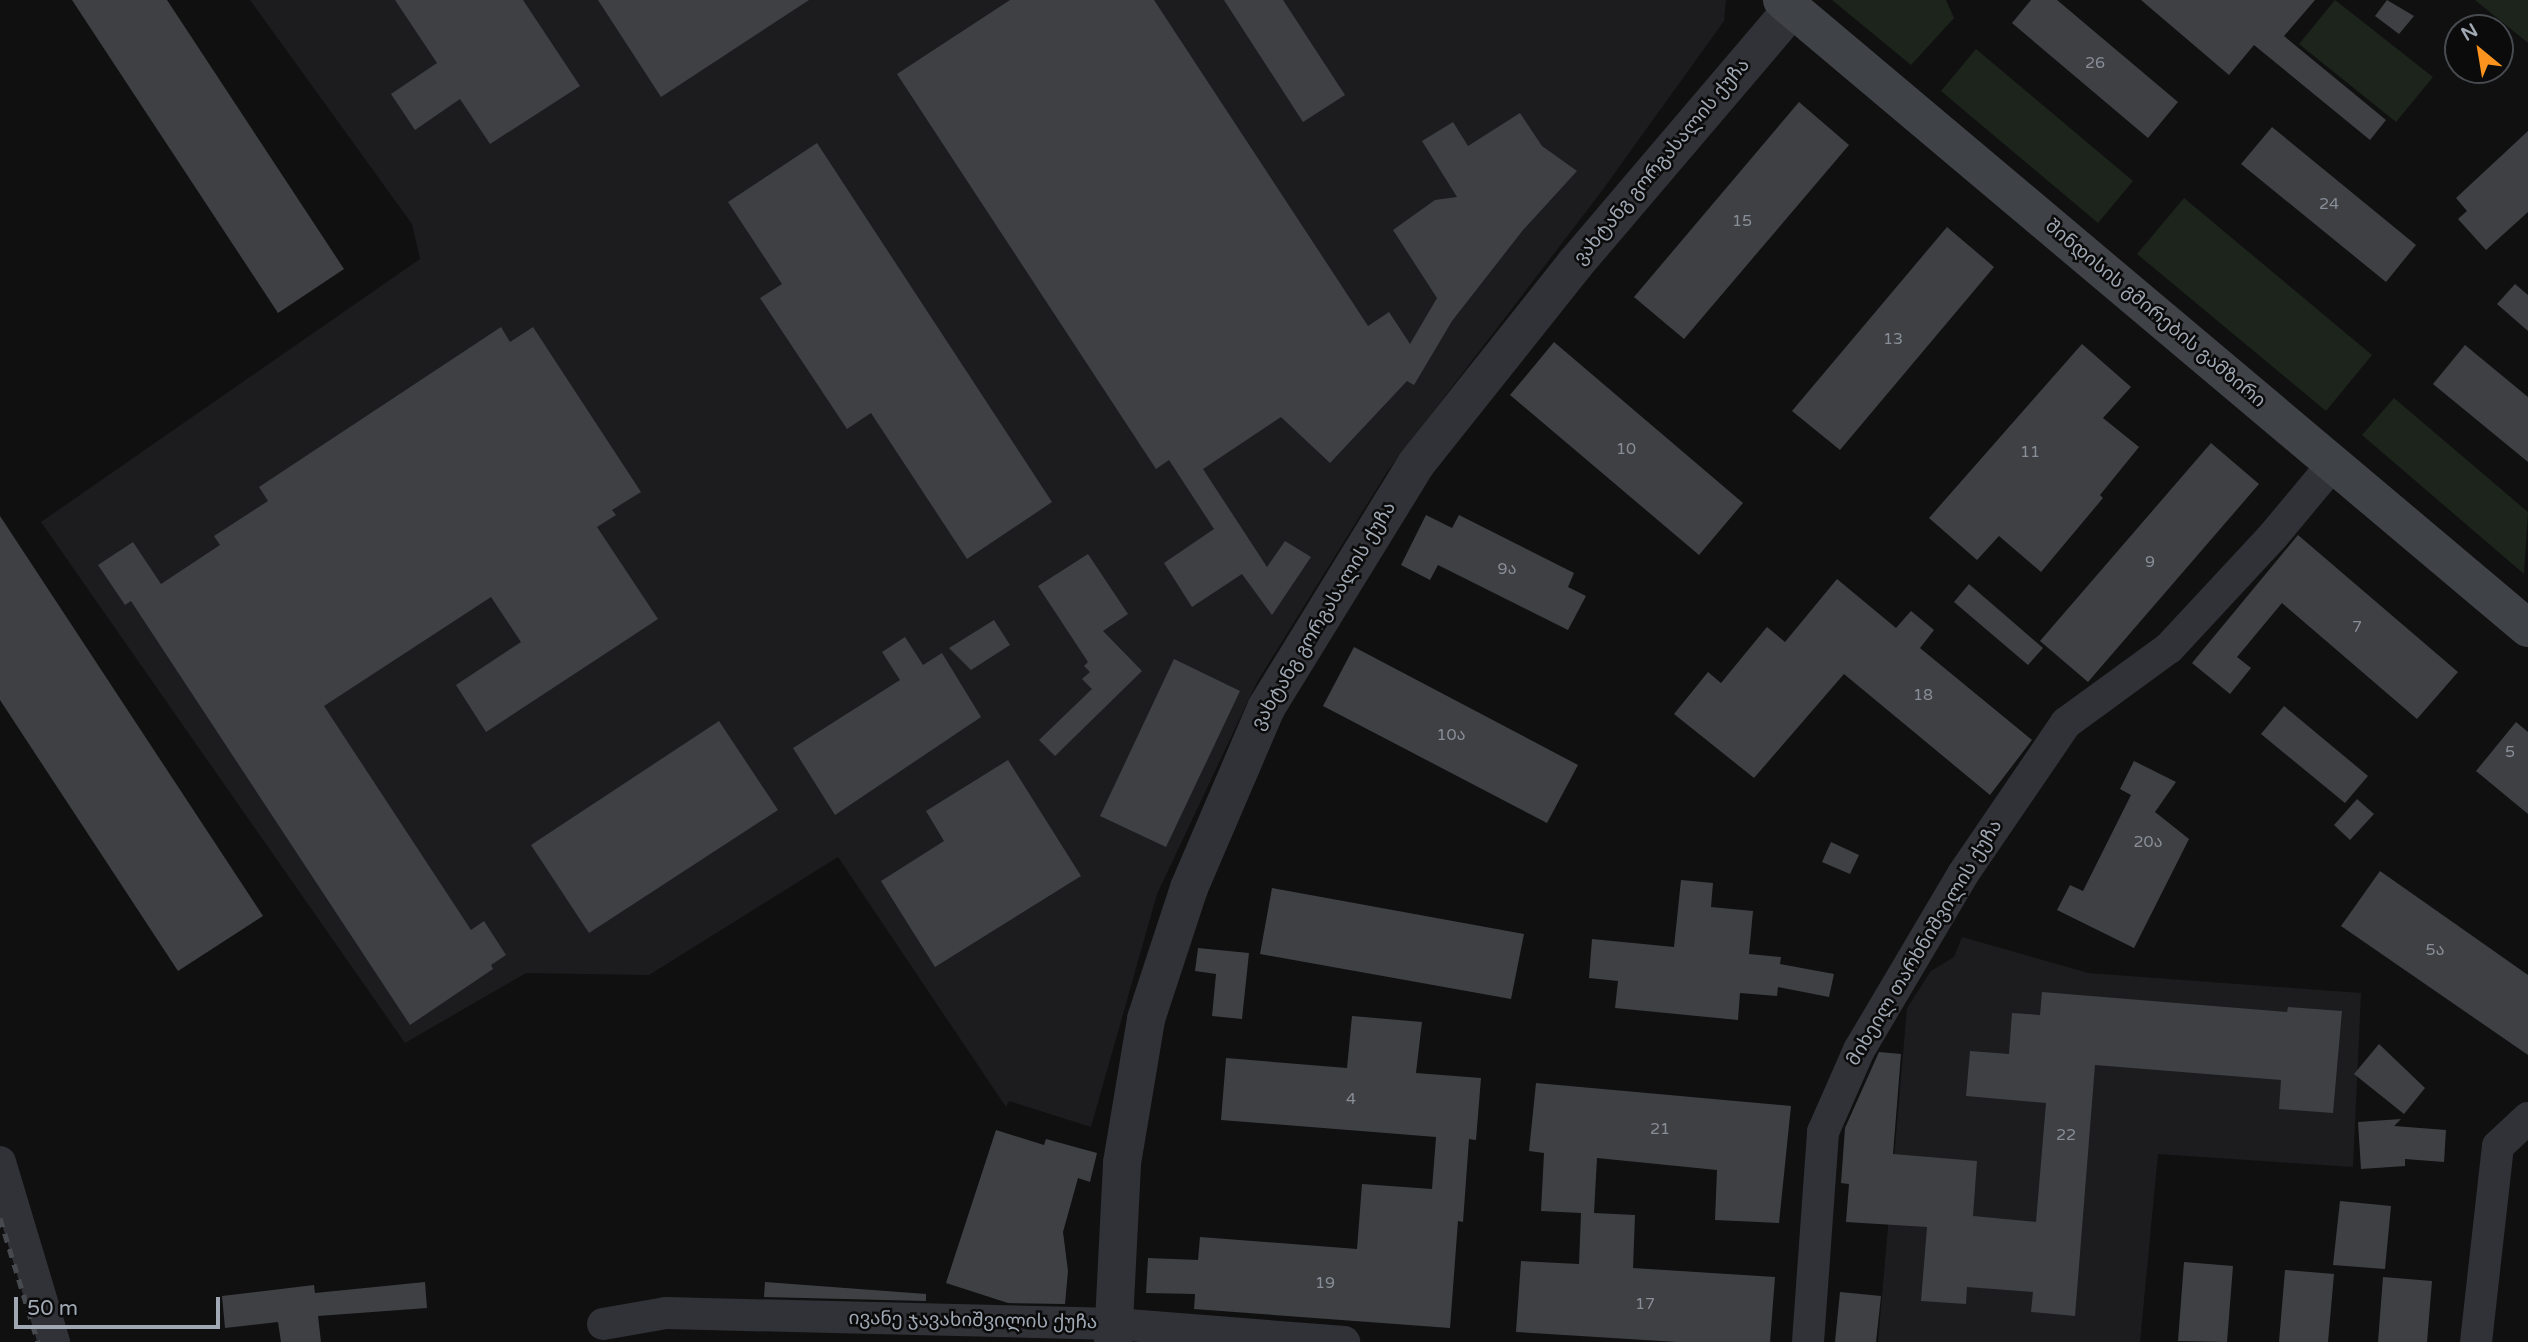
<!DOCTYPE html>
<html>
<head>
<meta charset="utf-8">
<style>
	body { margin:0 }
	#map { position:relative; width:2528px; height:1342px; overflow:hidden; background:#101011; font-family:"Varela Round","Noto Sans Georgian",sans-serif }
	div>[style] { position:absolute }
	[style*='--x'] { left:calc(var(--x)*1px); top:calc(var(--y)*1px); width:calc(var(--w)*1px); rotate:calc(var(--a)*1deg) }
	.built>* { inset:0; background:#1c1c1e }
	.green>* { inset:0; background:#1c241c }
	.building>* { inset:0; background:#3e4044 }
	.minor>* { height:32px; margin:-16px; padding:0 16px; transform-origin:16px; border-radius:16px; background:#313237 }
	.tertiary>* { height:38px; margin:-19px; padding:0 19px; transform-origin:19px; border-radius:19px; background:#313237 }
	.secondary>* { height:38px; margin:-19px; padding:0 19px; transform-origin:19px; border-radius:19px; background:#3f4247 }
	.rail>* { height:5px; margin-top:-2.5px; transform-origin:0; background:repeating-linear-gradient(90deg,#46494e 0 9px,transparent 0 16px) }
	span { translate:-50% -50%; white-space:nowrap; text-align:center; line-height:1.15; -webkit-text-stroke:5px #0b0b0c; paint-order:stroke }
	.number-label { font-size:16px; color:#888e97 }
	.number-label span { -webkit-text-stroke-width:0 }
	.street-label { font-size:19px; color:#a0a8b3 }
	.north { position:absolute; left:2444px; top:14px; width:70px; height:70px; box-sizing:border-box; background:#0b0b0c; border:2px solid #474a4f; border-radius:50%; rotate:330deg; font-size:19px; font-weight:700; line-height:28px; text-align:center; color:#a0a8b3 }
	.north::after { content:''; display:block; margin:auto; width:24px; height:32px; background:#fb931e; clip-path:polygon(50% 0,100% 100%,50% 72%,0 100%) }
	.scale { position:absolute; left:14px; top:1297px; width:206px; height:32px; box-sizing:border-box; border:4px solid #a0a8b3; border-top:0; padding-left:9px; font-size:21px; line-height:24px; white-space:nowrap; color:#a0a8b3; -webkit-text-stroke:5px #0b0b0c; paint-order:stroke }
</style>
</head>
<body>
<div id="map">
	<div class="built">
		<i style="clip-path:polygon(250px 0,1726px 0,1724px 21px,1601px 192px,1387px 472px,1257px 682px,1157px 894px,1091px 1127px,1009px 1101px,1006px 1107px,838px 857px,649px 975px,526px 973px,405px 1043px,41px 522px,420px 259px,412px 224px)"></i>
		<i style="clip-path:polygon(1962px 937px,2088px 973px,2361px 993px,2353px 1167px,2158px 1154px,2140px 1342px,1878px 1342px,1907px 1008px,1931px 971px,1954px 957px)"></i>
	</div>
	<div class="green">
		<i style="clip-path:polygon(1832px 0,1946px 0,1954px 18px,1911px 65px)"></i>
		<i style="clip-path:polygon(2335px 0,2433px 77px,2396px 122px,2299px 44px)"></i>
		<i style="clip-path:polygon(2475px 0,2528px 0,2528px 43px)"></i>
		<i style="clip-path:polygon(1976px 49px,2133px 181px,2098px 223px,1941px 91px)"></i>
		<i style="clip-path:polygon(2184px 198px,2372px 355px,2326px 411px,2137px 254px)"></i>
		<i style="clip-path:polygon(2394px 398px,2528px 512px,2524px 574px,2362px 435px)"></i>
	</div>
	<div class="building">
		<i style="clip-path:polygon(72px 0,167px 0,344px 269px,278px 313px)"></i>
		<i style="clip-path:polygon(395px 0,523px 0,580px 86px,490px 144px,460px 99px,415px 130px,391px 94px,437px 63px)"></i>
		<i style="clip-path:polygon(598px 0,809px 0,661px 97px)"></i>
		<i style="clip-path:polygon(1010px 0,1154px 0,1368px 326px,1389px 312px,1410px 344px,1437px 298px,1393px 230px,1435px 200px,1457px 197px,1422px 141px,1453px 122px,1468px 146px,1520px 113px,1542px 146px,1577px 171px,1523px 230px,1452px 321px,1414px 385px,1407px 381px,1330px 463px,1281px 417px,1203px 469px,1267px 567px,1285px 541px,1311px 557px,1272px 615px,1242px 574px,1192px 607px,1164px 563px,1214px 529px,1169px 460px,1156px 469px,897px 74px)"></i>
		<i style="clip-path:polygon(1224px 0,1283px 0,1345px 95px,1303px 122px)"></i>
		<i style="clip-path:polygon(2031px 0,2057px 0,2178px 102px,2148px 138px,2012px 23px)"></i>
		<i style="clip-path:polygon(2141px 0,2315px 0,2284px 36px,2386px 120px,2370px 140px,2254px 45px,2229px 75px)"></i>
		<i style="clip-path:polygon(2387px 0,2414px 16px,2399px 34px,2375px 16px)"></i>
		<i style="clip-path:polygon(1799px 102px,1849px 145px,1684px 339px,1634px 297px)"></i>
		<i style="clip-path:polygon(2272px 127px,2416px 245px,2386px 282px,2241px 164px)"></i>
		<i style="clip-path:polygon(2528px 131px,2528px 212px,2486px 250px,2458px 219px,2467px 211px,2456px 198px)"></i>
		<i style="clip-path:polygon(817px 143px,1052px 502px,967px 559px,871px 413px,847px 429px,760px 298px,782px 284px,728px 202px)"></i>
		<i style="clip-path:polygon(1947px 227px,1994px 267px,1840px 450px,1792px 411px)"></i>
		<i style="clip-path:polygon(2515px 284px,2528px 295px,2528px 331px,2497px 304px)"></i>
		<i style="clip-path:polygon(501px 327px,510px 342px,533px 327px,641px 492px,612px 510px,616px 515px,597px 527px,658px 619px,486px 732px,456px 685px,521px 642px,491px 597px,324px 706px,471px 930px,484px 921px,506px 955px,491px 965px,493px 969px,410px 1025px,131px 601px,125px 605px,98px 565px,133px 542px,161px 584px,220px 545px,214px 536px,268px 501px,259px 487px)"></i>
		<i style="clip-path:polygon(1554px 342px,1743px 503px,1699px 555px,1510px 395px)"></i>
		<i style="clip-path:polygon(2082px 344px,2131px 387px,2103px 418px,2139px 447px,2100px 495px,2103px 498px,2041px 572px,1999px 536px,1977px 560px,1929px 518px)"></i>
		<i style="clip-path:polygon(2465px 345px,2528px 397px,2528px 462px,2433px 384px)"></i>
		<i style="clip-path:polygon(2211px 443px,2259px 484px,2088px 682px,2040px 641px)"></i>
		<i style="clip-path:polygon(1426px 515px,1452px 528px,1459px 515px,1574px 573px,1568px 587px,1586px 596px,1568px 630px,1438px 565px,1430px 580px,1401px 565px)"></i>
		<i style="clip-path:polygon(0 516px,263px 916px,178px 971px,0 700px)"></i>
		<i style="clip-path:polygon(2298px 535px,2458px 672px,2417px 719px,2282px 603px,2237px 657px,2251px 668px,2230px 694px,2192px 663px)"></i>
		<i style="clip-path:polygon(1088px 554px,1128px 614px,1103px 631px,1142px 671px,1055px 756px,1039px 740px,1092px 689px,1082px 679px,1090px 672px,1084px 666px,1088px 662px,1038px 586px)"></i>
		<i style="clip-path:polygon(1837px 579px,1896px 628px,1911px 611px,1934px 630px,1920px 648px,2032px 740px,1990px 795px,1844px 674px,1754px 778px,1674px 714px,1708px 672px,1721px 683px,1767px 627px,1785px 642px)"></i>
		<i style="clip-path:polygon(1969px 584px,2043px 648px,2028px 665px,1954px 602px)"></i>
		<i style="clip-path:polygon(994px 620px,1010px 645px,971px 670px,949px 648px)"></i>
		<i style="clip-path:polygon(905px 637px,923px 665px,942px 653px,981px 717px,835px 815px,793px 748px,900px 680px,882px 652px)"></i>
		<i style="clip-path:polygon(1354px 647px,1578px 765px,1547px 823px,1323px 706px)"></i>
		<i style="clip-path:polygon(1174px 659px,1240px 691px,1166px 847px,1100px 816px)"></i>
		<i style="clip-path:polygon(2284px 706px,2368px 776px,2345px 803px,2261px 734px)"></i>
		<i style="clip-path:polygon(719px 721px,778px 810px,589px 933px,531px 845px)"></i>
		<i style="clip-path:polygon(2516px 722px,2528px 732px,2528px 814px,2476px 771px)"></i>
		<i style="clip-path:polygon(1008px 760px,1081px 876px,935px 967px,881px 881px,944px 841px,926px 811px)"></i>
		<i style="clip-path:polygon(2134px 761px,2176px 782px,2155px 812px,2189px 839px,2134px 948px,2057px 910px,2070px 885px,2083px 891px,2131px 795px,2120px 789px)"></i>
		<i style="clip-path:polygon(2357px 799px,2374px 814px,2350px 840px,2334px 825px)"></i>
		<i style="clip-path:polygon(1831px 842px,1859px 855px,1850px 874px,1822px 862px)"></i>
		<i style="clip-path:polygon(2380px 871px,2528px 975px,2528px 1055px,2341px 926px)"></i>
		<i style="clip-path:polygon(1681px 880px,1713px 883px,1711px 907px,1753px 911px,1749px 954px,1781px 957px,1780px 964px,1834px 974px,1829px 997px,1778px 987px,1777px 996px,1740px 993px,1738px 1020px,1615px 1008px,1618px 981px,1589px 978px,1592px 939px,1674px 947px)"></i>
		<i style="clip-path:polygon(1272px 888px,1524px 934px,1511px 999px,1260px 954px)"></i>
		<i style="clip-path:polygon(1198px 948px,1249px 953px,1242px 1019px,1212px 1016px,1216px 974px,1195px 971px)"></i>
		<i style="clip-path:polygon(2042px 992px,2287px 1012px,2288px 1007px,2342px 1011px,2333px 1113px,2279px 1109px,2281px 1080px,2095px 1065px,2075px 1316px,2031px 1312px,2033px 1292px,1967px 1287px,1966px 1304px,1921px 1301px,1927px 1227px,1846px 1222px,1849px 1184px,1841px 1183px,1845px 1128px,1879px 1052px,1901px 1054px,1893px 1154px,1977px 1161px,1973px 1216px,2036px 1222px,2046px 1103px,1966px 1096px,1970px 1051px,2009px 1054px,2012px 1013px,2040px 1015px)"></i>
		<i style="clip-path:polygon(1352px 1016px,1422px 1022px,1416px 1073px,1481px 1078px,1476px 1140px,1469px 1139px,1463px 1222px,1458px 1221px,1450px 1328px,1194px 1309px,1195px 1294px,1146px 1293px,1148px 1258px,1198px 1260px,1200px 1237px,1357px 1249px,1362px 1184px,1432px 1189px,1436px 1137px,1221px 1120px,1226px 1058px,1347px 1068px)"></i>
		<i style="clip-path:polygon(2379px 1044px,2425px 1088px,2404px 1114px,2354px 1074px)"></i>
		<i style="clip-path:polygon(1536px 1083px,1791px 1106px,1779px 1223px,1715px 1220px,1717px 1170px,1597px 1158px,1594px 1213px,1635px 1215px,1633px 1268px,1775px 1277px,1770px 1342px,1677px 1342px,1516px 1332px,1521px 1261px,1579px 1264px,1581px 1213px,1541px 1211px,1544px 1153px,1529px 1151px)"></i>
		<i style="clip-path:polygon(2401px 1119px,2394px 1126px,2446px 1130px,2444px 1162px,2405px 1159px,2405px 1166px,2361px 1169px,2358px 1122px)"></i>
		<i style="clip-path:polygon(996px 1130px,1044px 1145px,1046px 1139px,1097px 1153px,1090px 1182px,1078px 1178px,1063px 1232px,1068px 1271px,1065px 1304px,1008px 1303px,946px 1283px)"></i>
		<i style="clip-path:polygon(2340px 1201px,2391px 1206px,2385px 1269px,2333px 1265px)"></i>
		<i style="clip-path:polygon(2184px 1262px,2233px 1266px,2227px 1342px,2178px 1341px)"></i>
		<i style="clip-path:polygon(2285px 1270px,2334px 1274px,2328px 1342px,2279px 1342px)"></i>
		<i style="clip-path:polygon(2383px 1277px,2432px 1281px,2427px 1342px,2378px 1342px)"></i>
		<i style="clip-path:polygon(425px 1282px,427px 1308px,318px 1316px,321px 1342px,281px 1342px,278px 1322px,225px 1328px,222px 1296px,314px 1285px,315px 1293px)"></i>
		<i style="clip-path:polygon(765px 1282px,926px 1294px,926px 1301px,764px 1297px)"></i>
		<i style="clip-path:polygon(1840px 1292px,1881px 1296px,1876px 1342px,1835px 1342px)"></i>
	</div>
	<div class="minor">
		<i style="--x:0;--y:1162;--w:188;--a:73.3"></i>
		<i style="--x:603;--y:1324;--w:64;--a:-9.9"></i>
		<i style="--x:666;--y:1313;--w:449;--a:1.4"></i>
		<i style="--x:1115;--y:1324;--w:230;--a:4.5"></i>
		<i style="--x:1808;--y:1342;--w:211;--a:-85.9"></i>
		<i style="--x:1823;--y:1132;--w:90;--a:-66.3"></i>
		<i style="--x:1859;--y:1050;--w:204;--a:-59.4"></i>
		<i style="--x:1963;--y:874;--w:183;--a:-55.7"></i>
		<i style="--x:2066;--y:723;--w:127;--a:-36.1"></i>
		<i style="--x:2169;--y:648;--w:153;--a:-47.1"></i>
		<i style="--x:2273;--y:536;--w:94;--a:-50.2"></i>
		<i style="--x:2476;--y:1342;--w:197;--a:-83.6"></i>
		<i style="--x:2498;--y:1146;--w:41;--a:-43"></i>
	</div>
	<div class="tertiary">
		<i style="--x:1113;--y:1342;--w:179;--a:-87.1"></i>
		<i style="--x:1122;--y:1163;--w:146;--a:-80.5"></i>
		<i style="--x:1146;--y:1019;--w:138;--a:-71.8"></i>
		<i style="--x:1189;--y:888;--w:196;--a:-66.8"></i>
		<i style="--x:1266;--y:708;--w:286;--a:-58.4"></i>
		<i style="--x:1416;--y:464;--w:256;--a:-51.5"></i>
		<i style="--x:1575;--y:264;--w:335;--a:-49.6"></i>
	</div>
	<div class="secondary">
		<i style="--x:1782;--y:0;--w:975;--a:40.09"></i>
	</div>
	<div class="rail">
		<i style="--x:0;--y:1218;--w:130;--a:73"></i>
	</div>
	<div class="number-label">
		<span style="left:2095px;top:63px">26</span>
		<span style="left:2329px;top:204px">24</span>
		<span style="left:1742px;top:221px">15</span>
		<span style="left:1893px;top:339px">13</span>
		<span style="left:1626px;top:449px">10</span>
		<span style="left:2030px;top:452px">11</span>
		<span style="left:2150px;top:562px">9</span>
		<span style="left:1507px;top:569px">9ა</span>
		<span style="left:2357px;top:627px">7</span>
		<span style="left:1923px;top:695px">18</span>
		<span style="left:1451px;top:735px">10ა</span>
		<span style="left:2510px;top:752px">5</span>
		<span style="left:2148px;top:842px">20ა</span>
		<span style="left:2435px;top:950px">5ა</span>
		<span style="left:1351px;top:1099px">4</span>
		<span style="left:1660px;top:1129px">21</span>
		<span style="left:2066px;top:1135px">22</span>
		<span style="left:1325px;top:1283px">19</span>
		<span style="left:1645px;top:1304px">17</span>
	</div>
	<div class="street-label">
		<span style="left:1662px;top:162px;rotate:-50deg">ვახტანგ გორგასალის ქუჩა</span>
		<span style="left:2155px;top:314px;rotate:40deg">შინდისის გმირების გამზირი</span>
		<span style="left:1324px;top:616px;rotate:-59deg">ვახტანგ გორგასალის ქუჩა</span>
		<span style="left:1925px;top:943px;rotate:-59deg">მიხეილ თარხნიშვილის ქუჩა</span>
		<span style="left:973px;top:1321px;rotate:1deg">ივანე ჯავახიშვილის ქუჩა</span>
	</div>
	<div class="north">N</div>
	<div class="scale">50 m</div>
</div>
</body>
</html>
